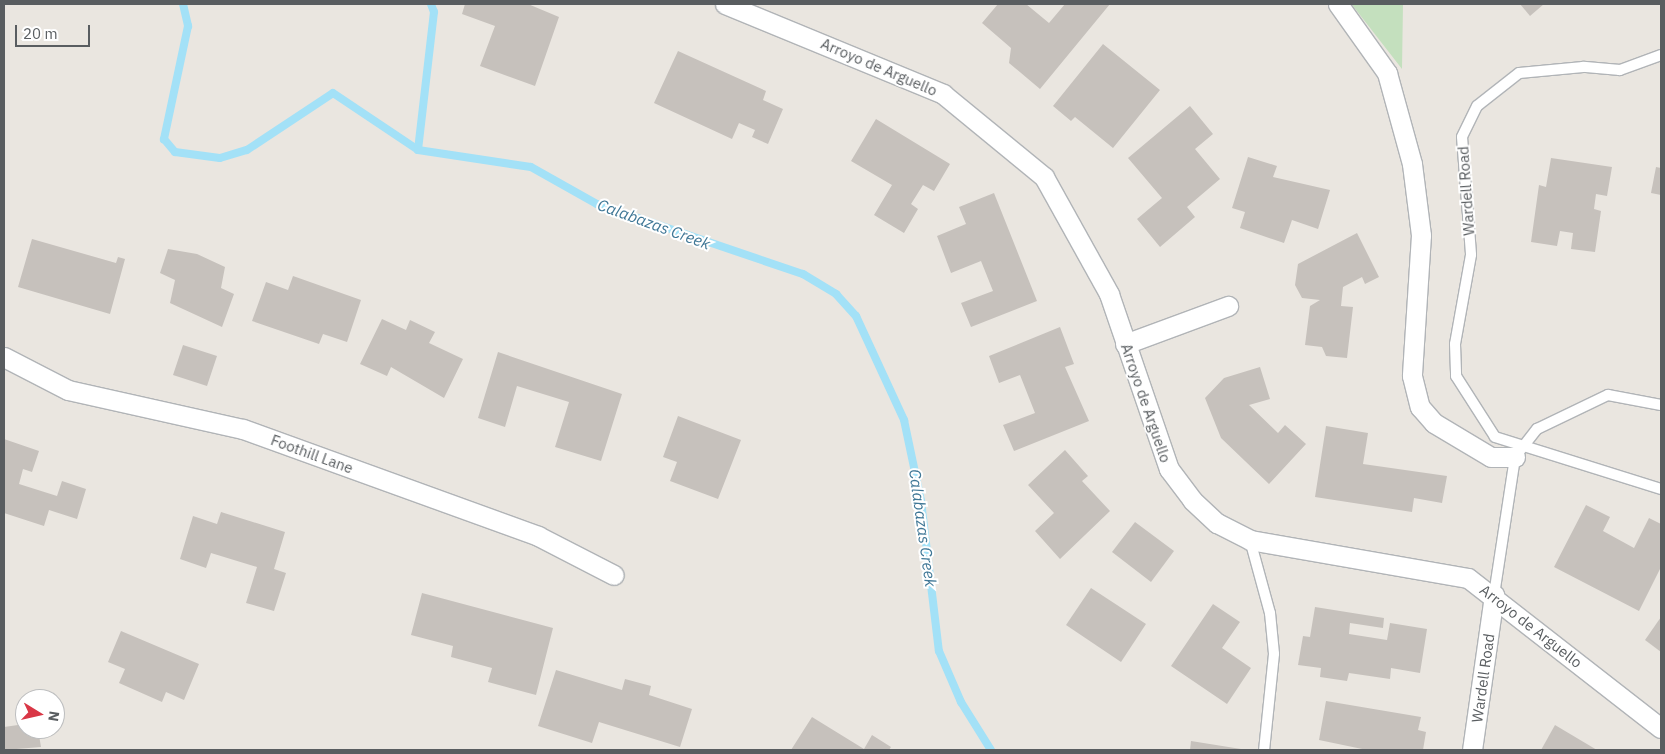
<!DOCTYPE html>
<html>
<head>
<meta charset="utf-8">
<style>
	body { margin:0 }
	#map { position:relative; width:1665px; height:754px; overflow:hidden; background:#eae6e0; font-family:"IBM Plex Sans",sans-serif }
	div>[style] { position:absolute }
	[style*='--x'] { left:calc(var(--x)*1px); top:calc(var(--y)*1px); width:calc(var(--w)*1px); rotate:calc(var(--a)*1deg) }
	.green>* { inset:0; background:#c4e0be }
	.stream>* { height:8px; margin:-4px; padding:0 4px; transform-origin:4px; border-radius:4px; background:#a3e1f7 }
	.building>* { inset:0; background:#c6c1bc }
	.roads { filter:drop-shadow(1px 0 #b1b4b7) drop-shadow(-1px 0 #b1b4b7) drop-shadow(0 1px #b1b4b7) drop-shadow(0 -1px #b1b4b7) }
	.lane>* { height:10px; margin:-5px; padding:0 5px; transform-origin:5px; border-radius:5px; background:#fff }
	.street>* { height:19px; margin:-9.5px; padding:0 9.5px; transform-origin:9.5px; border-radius:9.5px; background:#fff }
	span { translate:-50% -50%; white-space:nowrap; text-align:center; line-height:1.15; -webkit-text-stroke:4px #fff; paint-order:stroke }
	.street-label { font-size:15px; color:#595d60 }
	.water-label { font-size:16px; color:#3f7796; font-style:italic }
	.frame { position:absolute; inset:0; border:5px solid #595d60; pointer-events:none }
	.north { position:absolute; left:15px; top:689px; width:50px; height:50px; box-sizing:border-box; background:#fff; border:1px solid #bdbebf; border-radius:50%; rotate:99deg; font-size:14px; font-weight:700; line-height:20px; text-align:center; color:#595d60 }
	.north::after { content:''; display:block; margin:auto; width:18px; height:22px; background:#d93746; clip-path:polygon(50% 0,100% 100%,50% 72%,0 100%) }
	.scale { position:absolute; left:15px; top:25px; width:75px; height:22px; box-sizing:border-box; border:2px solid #595d60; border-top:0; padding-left:6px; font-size:15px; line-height:18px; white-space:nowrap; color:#595d60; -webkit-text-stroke:4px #fff; paint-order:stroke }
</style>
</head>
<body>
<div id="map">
	<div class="green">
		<i style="clip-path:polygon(1351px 4px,1403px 4px,1402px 69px,1353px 6px)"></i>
	</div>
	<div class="stream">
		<i style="--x:183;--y:4;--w:23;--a:77"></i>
		<i style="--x:188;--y:26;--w:116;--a:102"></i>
		<i style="--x:164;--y:139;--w:17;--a:50"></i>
		<i style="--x:175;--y:152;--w:45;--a:7.6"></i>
		<i style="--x:220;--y:158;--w:28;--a:-17"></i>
		<i style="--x:247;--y:150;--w:103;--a:-33.5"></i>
		<i style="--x:333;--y:93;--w:102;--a:33.8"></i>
		<i style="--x:418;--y:150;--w:114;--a:8.6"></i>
		<i style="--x:531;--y:167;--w:76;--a:29.3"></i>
		<i style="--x:597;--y:204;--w:218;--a:18.8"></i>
		<i style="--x:803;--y:274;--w:39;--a:31"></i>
		<i style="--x:836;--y:294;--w:30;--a:48"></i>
		<i style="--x:856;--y:316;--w:115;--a:65.2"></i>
		<i style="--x:904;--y:420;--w:83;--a:78.1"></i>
		<i style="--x:921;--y:501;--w:151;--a:83.2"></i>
		<i style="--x:939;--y:651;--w:56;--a:66.7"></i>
		<i style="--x:961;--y:702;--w:57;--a:58"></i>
		<i style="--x:418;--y:150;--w:139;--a:-83.4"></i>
		<i style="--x:434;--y:12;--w:9;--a:-111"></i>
	</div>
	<div class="building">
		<i style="clip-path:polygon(465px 4px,528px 4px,559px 17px,535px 86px,480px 66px,495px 26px,462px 14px)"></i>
		<i style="clip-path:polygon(998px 4px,1026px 4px,1049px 23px,1065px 4px,1110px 4px,1040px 89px,1009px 63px,1011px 48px,982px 23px)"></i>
		<i style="clip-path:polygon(1520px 4px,1544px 4px,1530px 16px)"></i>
		<i style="clip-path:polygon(1103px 44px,1160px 90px,1113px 148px,1075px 117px,1071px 121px,1053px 106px)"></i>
		<i style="clip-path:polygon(678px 51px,766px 91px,763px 100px,783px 109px,768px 144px,752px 137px,755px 130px,739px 123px,732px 139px,654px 103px)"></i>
		<i style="clip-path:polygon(1190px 106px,1213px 134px,1195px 149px,1220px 179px,1187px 207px,1195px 217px,1160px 247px,1137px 219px,1162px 198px,1128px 158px)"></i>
		<i style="clip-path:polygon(876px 119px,950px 164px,934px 191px,923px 185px,911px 204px,918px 209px,904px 233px,874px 215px,892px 185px,851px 161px)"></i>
		<i style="clip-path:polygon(1248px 157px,1277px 166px,1273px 177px,1330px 190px,1318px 229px,1292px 220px,1284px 243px,1240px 228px,1245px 212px,1232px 208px)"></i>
		<i style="clip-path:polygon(1551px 158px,1612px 167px,1607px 196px,1596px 194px,1594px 209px,1601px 211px,1595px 252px,1571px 249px,1573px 233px,1560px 231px,1557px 246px,1531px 242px,1539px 185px,1546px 187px)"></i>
		<i style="clip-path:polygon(1656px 167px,1661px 168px,1661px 195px,1651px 193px)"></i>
		<i style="clip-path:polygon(994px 193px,1037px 301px,971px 327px,961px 303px,993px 291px,981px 261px,951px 273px,937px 236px,966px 224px,959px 207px)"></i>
		<i style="clip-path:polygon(1357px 233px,1379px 277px,1365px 284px,1362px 277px,1343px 287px,1341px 306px,1353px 307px,1347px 358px,1326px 356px,1322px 347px,1305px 345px,1310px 306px,1320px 300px,1302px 298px,1295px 285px,1298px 264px)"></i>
		<i style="clip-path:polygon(32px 239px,116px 263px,118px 257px,125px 259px,110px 314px,18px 287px)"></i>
		<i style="clip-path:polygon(168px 249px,197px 254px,225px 267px,221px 288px,234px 294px,222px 327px,170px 303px,175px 280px,160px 273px)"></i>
		<i style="clip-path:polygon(293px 276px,361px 300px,347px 342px,323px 334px,319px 344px,252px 321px,266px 282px,288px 290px)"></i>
		<i style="clip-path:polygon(382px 319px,406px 330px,410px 320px,435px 332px,429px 343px,463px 359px,444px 398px,391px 367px,387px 376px,360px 364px)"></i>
		<i style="clip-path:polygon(1060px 327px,1074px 364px,1065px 367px,1089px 421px,1014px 451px,1003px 425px,1035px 413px,1020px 375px,999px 383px,989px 356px)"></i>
		<i style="clip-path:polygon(183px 345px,217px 356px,207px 386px,173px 375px)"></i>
		<i style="clip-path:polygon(498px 352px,622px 394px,601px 461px,555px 447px,569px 402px,517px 386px,505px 427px,478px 418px)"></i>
		<i style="clip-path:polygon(1260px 367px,1270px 399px,1249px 405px,1278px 433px,1285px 425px,1306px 444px,1269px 484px,1221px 438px,1205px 398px,1224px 378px)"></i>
		<i style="clip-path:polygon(678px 416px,741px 440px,718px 499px,670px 481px,677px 462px,663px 457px)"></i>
		<i style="clip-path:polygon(1326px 426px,1368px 433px,1363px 464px,1447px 476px,1442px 503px,1414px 498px,1412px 512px,1315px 497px)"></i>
		<i style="clip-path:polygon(4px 439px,39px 451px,32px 472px,23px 469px,19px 484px,57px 496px,62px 481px,86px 489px,77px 519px,49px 510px,44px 526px,4px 513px)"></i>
		<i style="clip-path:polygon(1065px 450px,1088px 476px,1082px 481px,1110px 511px,1060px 559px,1035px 531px,1054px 513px,1028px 485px)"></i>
		<i style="clip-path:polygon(1586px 505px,1610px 517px,1603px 531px,1634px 548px,1649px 518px,1661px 524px,1661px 567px,1639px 611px,1554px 567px)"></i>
		<i style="clip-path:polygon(221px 512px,285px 532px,274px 569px,286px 573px,274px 611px,246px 603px,257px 567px,211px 553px,206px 568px,180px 559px,193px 516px,217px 524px)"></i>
		<i style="clip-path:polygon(1135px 522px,1174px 551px,1151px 582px,1112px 552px)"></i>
		<i style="clip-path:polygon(1091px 588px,1146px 624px,1121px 662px,1066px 625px)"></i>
		<i style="clip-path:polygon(422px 593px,553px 628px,536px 695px,488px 682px,492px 668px,451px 657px,453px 646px,411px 635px)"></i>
		<i style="clip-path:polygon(1213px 604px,1240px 622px,1222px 648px,1251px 668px,1227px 704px,1171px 666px)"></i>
		<i style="clip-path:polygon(1315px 607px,1384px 618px,1383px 628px,1350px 623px,1349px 634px,1387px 640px,1390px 623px,1427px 629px,1420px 673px,1391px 668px,1390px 679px,1349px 673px,1347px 681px,1320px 677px,1321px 668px,1298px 665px,1303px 636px,1310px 637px)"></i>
		<i style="clip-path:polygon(1661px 617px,1661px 652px,1645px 640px)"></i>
		<i style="clip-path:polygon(121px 631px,199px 664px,184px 700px,166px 692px,162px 702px,119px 683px,125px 669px,108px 662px)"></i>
		<i style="clip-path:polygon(556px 670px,622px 690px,625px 679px,651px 686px,649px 695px,692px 709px,680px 747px,599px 722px,592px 743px,538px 726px)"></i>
		<i style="clip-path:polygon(1326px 701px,1421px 717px,1418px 730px,1426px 732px,1423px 750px,1367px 750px,1319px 740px)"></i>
		<i style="clip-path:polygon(812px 717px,864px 749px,872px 735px,891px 747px,889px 750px,791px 750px)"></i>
		<i style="clip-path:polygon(25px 724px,25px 729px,38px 729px,41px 747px,4px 750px,4px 727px)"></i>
		<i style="clip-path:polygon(1555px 725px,1597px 750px,1541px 750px)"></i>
		<i style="clip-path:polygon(1191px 741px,1241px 749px,1241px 750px,1190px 750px)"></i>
	</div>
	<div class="roads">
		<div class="lane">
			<i style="--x:1661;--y:55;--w:44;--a:159.9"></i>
			<i style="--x:1620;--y:70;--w:37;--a:-175"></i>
			<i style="--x:1583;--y:67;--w:64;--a:174.6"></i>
			<i style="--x:1519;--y:73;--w:53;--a:141.8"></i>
			<i style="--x:1477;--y:106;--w:34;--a:116"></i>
			<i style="--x:1462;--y:137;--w:118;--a:85.6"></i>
			<i style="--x:1471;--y:255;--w:90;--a:100.2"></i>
			<i style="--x:1455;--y:344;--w:32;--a:88"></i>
			<i style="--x:1456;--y:376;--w:72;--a:57.4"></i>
			<i style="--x:1495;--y:437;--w:174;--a:17.4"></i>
			<i style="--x:1250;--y:540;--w:76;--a:74.7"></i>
			<i style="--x:1270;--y:613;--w:41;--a:84.4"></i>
			<i style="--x:1274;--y:654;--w:97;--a:95.9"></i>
			<i style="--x:1494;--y:595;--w:140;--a:-81.3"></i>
			<i style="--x:1515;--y:457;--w:36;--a:-52"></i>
			<i style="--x:1537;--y:429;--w:79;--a:-25.6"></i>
			<i style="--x:1608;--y:395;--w:54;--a:10.7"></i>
		</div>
		<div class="street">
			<i style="--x:725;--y:4;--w:236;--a:22.4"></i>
			<i style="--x:943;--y:94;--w:131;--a:39.4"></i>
			<i style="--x:1044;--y:177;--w:134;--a:60.9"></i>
			<i style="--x:1109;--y:294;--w:185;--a:71.1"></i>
			<i style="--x:1169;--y:469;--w:39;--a:53"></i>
			<i style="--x:1192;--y:500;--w:34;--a:43"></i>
			<i style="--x:1217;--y:523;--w:37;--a:27"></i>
			<i style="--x:1250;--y:540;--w:221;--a:9.9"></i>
			<i style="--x:1468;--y:578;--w:244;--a:37.9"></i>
			<i style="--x:1338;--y:4;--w:85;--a:54.6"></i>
			<i style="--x:1387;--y:73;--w:94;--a:74.6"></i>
			<i style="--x:1412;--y:164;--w:72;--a:82.8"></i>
			<i style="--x:1421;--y:235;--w:141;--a:93.7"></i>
			<i style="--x:1412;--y:376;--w:32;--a:76"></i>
			<i style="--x:1420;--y:407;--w:21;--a:49"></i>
			<i style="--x:1434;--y:423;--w:66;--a:30.8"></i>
			<i style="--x:1491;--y:457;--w:24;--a:0"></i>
			<i style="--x:1125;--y:344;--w:110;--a:-20.3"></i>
			<i style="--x:4;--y:357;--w:72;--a:27.3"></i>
			<i style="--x:68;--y:390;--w:179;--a:12.6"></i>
			<i style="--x:243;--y:429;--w:314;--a:19.9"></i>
			<i style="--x:538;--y:536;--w:85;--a:27.2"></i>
			<i style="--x:1472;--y:750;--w:157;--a:-81.9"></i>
		</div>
	</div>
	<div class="street-label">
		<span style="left:879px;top:67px;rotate:23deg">Arroyo de Arguello</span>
		<span style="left:1466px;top:191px;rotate:-94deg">Wardell Road</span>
		<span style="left:1146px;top:403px;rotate:71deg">Arroyo de Arguello</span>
		<span style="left:312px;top:454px;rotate:20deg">Foothill Lane</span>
		<span style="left:1531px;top:626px;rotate:38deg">Arroyo de Arguello</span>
		<span style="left:1483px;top:678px;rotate:-82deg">Wardell Road</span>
	</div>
	<div class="water-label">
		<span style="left:654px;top:224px;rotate:20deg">Calabazas Creek</span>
		<span style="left:923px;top:528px;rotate:82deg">Calabazas Creek</span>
	</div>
	<div class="frame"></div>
	<div class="north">N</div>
	<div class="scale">20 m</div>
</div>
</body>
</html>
